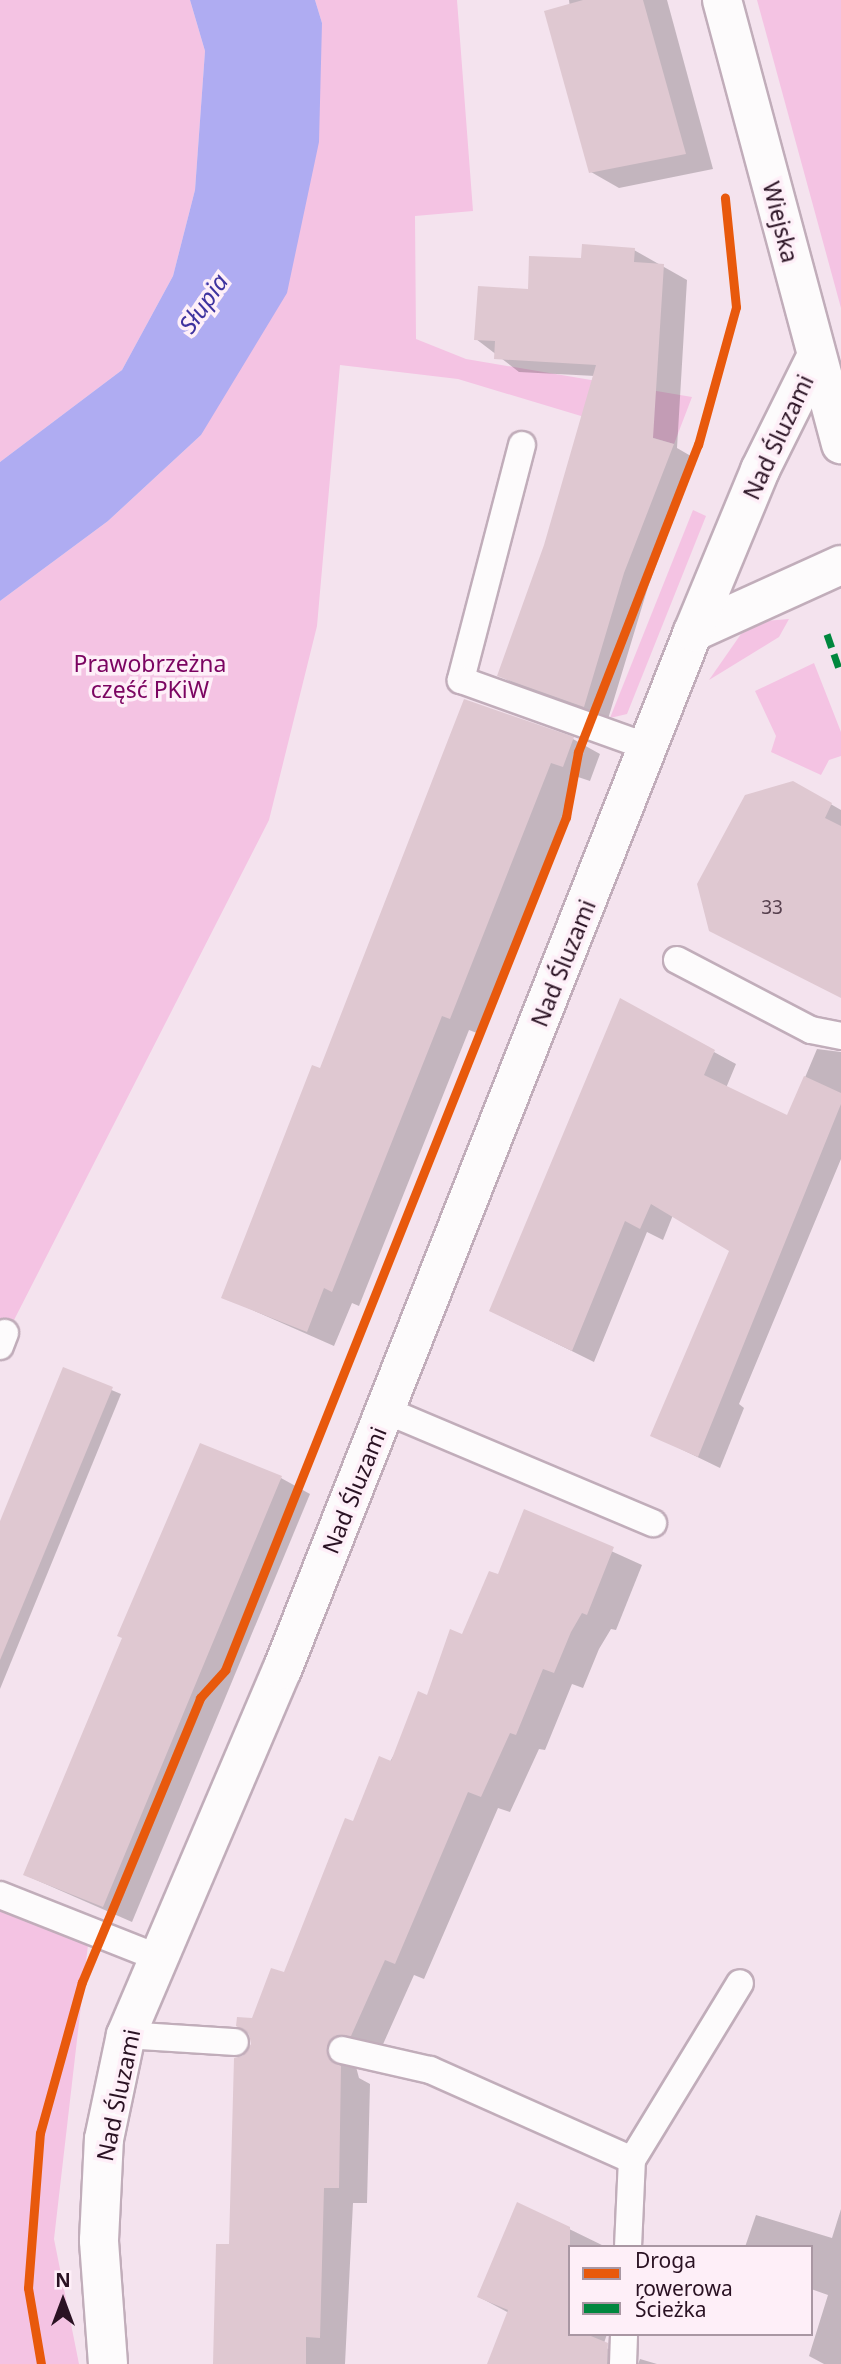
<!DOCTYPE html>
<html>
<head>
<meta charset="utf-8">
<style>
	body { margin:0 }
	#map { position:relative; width:841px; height:2364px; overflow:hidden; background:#f4e3ee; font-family:"Noto Sans",sans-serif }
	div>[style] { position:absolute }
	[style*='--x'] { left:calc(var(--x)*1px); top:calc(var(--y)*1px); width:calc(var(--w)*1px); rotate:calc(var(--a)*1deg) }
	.green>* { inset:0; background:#f4c3e3 }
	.water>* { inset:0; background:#afacf2 }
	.shadow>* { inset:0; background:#0003 }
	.building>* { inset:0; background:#dfc8d1 }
	.roads { filter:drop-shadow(2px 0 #c1adba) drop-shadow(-2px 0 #c1adba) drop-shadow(0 2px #c1adba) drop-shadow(0 -2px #c1adba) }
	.service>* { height:26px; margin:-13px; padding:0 13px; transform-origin:13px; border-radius:13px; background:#fdfbfc }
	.tertiary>* { height:38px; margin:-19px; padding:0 19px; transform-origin:19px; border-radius:19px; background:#fdfbfc }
	.secondary>* { height:38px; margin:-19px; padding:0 19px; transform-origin:19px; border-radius:19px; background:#fdfbfc }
	.quiet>* { height:7px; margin-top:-3.5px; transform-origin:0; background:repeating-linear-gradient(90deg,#00873e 0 14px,transparent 0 21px) }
	.cycleway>* { height:9px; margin:-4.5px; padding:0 4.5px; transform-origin:4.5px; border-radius:4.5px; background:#e8590c }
	span { translate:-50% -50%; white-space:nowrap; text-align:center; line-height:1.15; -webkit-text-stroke:7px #feeff8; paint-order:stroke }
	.number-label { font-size:19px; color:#57404e }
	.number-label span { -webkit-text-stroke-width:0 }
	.street-label { font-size:23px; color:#2a1223 }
	.park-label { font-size:23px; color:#7b0461 }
	.water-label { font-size:24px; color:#3e339f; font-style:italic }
	.legend { position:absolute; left:568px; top:2245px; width:245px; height:91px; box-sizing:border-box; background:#feeff8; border:2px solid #a997a3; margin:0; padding:9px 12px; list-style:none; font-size:21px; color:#2a1223 }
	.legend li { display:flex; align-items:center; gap:14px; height:35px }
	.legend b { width:35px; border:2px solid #a997a3 }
	.north { position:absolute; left:28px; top:2266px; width:70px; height:70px; -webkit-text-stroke:5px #feeff8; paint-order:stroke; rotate:0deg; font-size:19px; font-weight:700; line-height:28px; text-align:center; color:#2a1223 }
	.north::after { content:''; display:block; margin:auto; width:24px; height:32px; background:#2a1223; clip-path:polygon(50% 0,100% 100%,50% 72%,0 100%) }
</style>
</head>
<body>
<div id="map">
	<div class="green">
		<i style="clip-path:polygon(0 0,190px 0,205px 51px,195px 190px,173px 276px,122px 370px,0 462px)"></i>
		<i style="clip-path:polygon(315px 0,457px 0,473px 211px,415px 216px,416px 339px,466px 359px,692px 397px,674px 444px,458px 379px,340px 365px,317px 626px,269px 820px,12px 1324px,0 1319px,0 601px,108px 521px,201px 435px,322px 23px)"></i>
		<i style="clip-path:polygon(757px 0,841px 0,841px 308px)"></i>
		<i style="clip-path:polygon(693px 510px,706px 516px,627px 714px,610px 718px)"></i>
		<i style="clip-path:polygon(789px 619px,779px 637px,709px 680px,741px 634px,765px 621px)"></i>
		<i style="clip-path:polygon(814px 663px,841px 732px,841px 756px,829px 760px,821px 775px,771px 752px,776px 736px,755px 691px)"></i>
		<i style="clip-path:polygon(0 1901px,89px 1936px,54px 2239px,79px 2364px,0 2364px)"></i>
	</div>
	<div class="water">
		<i style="clip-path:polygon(190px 0,315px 0,322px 23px,319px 142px,287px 293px,201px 435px,108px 521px,0 601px,0 462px,122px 370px,173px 276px,195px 190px,205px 51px)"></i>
	</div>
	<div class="shadow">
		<i style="clip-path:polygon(569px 0,667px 0,713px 169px,619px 188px,591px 172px)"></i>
		<i style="clip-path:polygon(634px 250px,687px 280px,677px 448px,696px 459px,648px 587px,608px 719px,523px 689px,499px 675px,546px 546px,595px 376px,519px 372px,476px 339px,529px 291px,582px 260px)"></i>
		<i style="clip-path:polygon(465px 701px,573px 739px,600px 754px,590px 781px,578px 777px,477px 1033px,469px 1030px,359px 1306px,352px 1303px,334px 1346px,223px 1297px,321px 1071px)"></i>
		<i style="clip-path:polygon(792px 782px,841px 810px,841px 997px)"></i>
		<i style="clip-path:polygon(817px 1049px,841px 1052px,841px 1159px,739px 1404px,744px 1408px,720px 1468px,652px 1435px,731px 1250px,673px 1215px,663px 1240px,647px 1232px,594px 1362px,491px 1311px,714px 1052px,736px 1064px,726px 1088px,788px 1118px)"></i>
		<i style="clip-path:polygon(64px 1370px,121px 1394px,0 1689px,0 1526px)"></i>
		<i style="clip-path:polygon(281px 1478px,310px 1494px,132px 1922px,25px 1875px)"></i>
		<i style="clip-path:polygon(525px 1512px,642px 1565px,616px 1630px,611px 1629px,599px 1649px,583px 1688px,572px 1684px,545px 1750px,539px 1749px,510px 1812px,498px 1808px,424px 1979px,414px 1975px,380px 2051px,355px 2063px,359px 2078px,370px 2084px,367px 2203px,353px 2203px,345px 2364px,215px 2364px,231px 2246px,244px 2057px,252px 2044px,253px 2020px,285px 1975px,354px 1823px,499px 1576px)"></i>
		<i style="clip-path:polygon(518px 2204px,606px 2247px,570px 2247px,570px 2334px,607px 2334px,603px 2346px,634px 2364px,489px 2364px,509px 2313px,479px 2297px)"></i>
		<i style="clip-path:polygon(841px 2209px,841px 2364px,824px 2364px,809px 2356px,828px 2295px,811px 2289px,811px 2247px,745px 2247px,756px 2215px,832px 2238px)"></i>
		<i style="clip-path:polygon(640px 2359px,657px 2364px,638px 2364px)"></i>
	</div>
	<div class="building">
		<i style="clip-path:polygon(583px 0,643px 0,686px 154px,589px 173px,544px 11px)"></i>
		<i style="clip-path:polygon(582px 244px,635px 248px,634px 262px,664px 264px,653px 438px,674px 444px,624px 573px,584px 707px,497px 676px,544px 545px,596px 365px,494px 359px,495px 341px,474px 340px,478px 286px,528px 289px,529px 256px,581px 258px)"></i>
		<i style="clip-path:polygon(464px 699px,574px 737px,563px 767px,551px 763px,450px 1019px,442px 1016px,332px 1292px,324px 1288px,307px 1332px,221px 1298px,312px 1065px,320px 1068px)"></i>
		<i style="clip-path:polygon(793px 781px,832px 803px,825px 818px,841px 826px,841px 998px,709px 931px,697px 884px,745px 795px)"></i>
		<i style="clip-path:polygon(620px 998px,715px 1050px,704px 1075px,787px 1115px,804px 1076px,841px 1093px,841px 1104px,698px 1457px,650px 1436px,729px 1251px,651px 1204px,640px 1229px,625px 1221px,572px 1351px,489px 1311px)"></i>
		<i style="clip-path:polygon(63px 1367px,113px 1387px,0 1660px,0 1521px)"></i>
		<i style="clip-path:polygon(200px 1443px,282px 1476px,103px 1907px,23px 1875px,122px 1638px,117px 1636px)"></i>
		<i style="clip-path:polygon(524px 1509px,614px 1547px,587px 1615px,582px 1613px,571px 1632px,554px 1673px,543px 1669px,516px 1735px,510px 1733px,481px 1797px,468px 1792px,395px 1964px,385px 1960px,351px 2036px,337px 2035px,327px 2046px,331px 2061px,341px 2066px,339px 2188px,324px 2188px,320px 2338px,306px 2337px,306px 2364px,213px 2364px,216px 2244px,229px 2244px,234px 2058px,243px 2056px,251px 2044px,249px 2034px,236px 2026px,237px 2017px,252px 2018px,271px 1968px,284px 1972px,345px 1818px,353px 1821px,379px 1756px,391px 1761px,418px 1691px,427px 1695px,450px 1629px,462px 1634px,489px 1571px,498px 1574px)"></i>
		<i style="clip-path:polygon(517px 2202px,570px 2227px,570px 2334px,586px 2334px,608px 2343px,607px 2364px,487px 2364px,508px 2310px,477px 2297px)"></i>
	</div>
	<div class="roads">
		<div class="service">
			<i style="--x:522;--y:445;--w:243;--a:104.6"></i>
			<i style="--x:461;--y:680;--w:199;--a:19.7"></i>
			<i style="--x:677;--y:960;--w:151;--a:27.6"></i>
			<i style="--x:811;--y:1030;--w:31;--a:11"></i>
			<i style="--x:0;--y:1346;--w:14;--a:-69"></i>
			<i style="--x:385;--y:1410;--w:291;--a:22.9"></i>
			<i style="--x:0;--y:1895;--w:171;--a:21.6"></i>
			<i style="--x:126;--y:2035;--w:109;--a:3.7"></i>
			<i style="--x:342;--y:2050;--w:90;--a:12.8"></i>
			<i style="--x:430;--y:2070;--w:221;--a:24"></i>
			<i style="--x:632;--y:2160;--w:207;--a:-58.6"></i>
			<i style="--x:628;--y:2247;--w:87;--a:-87.4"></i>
			<i style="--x:623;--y:2364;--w:30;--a:-88"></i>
		</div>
		<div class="tertiary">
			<i style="--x:693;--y:632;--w:162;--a:-24.4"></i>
			<i style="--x:108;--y:2364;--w:124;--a:-94.2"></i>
			<i style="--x:99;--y:2240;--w:101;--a:-87.2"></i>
			<i style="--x:104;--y:2139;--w:106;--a:-78.1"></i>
			<i style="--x:126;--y:2035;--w:397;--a:-66.9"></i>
			<i style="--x:282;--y:1670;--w:1116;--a:-68.4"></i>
			<i style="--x:693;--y:632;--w:175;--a:-67.5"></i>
			<i style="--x:760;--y:470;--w:124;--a:-63.6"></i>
		</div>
		<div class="secondary">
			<i style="--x:722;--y:0;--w:460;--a:75"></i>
		</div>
	</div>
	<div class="quiet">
		<i style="--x:827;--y:634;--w:42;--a:70.7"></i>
	</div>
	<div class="cycleway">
		<i style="--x:41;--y:2364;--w:77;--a:-99.7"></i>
		<i style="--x:28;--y:2288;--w:155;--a:-85.6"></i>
		<i style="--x:40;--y:2133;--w:157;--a:-74.5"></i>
		<i style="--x:82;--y:1982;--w:308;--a:-67.4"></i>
		<i style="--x:200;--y:1698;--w:38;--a:-48"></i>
		<i style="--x:225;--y:1670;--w:919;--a:-68.21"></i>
		<i style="--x:566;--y:817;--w:66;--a:-79.5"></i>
		<i style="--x:578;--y:752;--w:330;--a:-68.7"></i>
		<i style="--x:698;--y:445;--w:143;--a:-74.6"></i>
		<i style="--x:736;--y:307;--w:110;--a:-95.8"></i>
	</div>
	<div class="number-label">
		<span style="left:772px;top:908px">33</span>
	</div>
	<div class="street-label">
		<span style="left:781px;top:222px;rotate:76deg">Wiejska</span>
		<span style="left:778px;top:437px;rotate:-65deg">Nad Śluzami</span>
		<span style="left:563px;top:963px;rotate:-68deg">Nad Śluzami</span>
		<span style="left:354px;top:1490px;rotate:-68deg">Nad Śluzami</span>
		<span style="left:118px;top:2095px;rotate:-78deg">Nad Śluzami</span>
	</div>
	<div class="park-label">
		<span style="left:150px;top:676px">Prawobrzeżna<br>część PKiW</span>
	</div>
	<div class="water-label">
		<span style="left:203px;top:303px;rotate:-55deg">Słupia</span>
	</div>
	<ul class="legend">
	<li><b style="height:9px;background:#e8590c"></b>Droga rowerowa</li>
	<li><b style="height:9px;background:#00873e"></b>Ścieżka</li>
	</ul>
	<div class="north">N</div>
</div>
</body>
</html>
